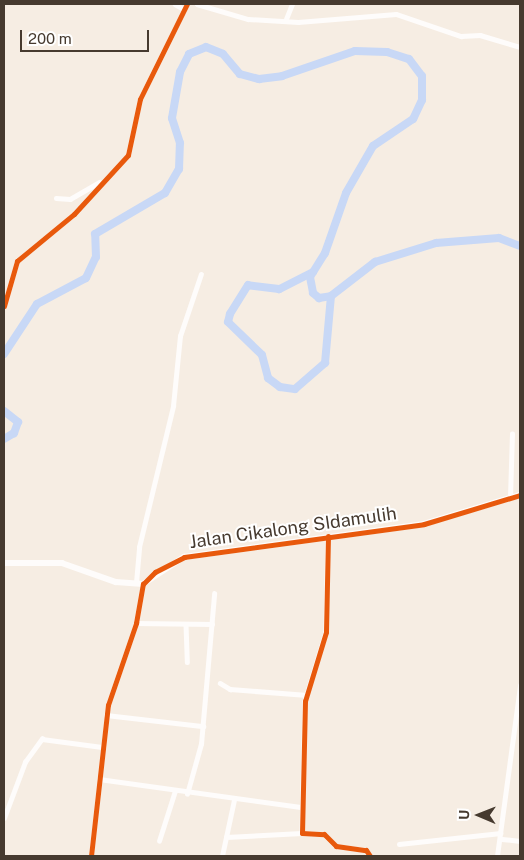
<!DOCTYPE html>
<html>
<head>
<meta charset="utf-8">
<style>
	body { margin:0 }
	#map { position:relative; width:524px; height:860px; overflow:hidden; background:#f6ede3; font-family:"Public Sans",sans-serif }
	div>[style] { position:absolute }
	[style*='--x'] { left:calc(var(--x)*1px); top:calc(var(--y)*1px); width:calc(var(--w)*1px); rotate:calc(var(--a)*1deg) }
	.river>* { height:8px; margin:-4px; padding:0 4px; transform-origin:4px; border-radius:4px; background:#c8d8f6 }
	.minor>* { height:4.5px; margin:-2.25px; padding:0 2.25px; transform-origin:2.25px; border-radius:2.25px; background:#fefcfb }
	.tertiary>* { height:5.5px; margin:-2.75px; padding:0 2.75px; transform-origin:2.75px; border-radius:2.75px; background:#fefcfb }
	.cycleway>* { height:5px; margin:-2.5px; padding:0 2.5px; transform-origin:2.5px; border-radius:2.5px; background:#e8590c }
	span { translate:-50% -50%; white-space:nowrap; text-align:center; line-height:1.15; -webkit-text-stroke:4px #fff; paint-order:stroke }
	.street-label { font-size:18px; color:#463a2f }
	.frame { position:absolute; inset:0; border:5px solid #463a2f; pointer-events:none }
	.north { position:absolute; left:454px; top:790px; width:50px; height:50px; -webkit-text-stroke:4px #fff; paint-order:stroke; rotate:271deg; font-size:14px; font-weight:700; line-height:20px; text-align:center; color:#463a2f }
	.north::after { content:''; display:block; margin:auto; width:18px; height:22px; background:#463a2f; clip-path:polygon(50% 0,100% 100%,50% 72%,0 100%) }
	.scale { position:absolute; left:20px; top:30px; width:129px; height:22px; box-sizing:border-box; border:2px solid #463a2f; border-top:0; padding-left:6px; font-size:15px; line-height:18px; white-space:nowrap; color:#463a2f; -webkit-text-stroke:4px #fff; paint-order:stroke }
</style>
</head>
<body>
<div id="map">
	<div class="river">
		<i style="--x:313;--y:272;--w:38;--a:153"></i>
		<i style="--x:279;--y:289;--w:31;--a:-173"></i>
		<i style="--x:248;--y:285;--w:34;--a:122"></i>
		<i style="--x:230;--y:314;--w:8;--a:104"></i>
		<i style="--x:228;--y:322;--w:47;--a:44.1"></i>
		<i style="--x:262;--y:355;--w:24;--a:75"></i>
		<i style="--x:268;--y:378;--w:15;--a:37"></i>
		<i style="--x:280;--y:387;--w:15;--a:8"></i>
		<i style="--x:295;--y:389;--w:40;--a:-41"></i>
		<i style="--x:325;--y:363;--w:67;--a:-84.9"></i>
		<i style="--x:4;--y:354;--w:60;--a:-56.6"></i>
		<i style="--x:37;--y:304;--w:55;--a:-28"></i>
		<i style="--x:86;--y:278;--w:23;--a:-65"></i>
		<i style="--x:96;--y:257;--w:23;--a:-92"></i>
		<i style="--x:95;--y:234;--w:81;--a:-30.4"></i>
		<i style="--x:165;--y:193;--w:28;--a:-60"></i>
		<i style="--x:179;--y:169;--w:26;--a:-88"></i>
		<i style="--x:180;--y:143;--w:26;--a:-108"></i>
		<i style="--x:172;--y:118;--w:47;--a:-80.1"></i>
		<i style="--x:180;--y:72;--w:20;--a:-63"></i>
		<i style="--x:189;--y:54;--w:18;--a:-22"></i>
		<i style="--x:206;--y:47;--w:18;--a:22"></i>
		<i style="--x:223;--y:54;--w:26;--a:50"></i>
		<i style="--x:240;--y:74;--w:20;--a:15"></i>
		<i style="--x:259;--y:79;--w:23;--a:-7"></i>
		<i style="--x:282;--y:76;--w:77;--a:-18.9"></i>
		<i style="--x:355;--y:51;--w:32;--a:2"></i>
		<i style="--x:387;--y:52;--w:23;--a:18"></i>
		<i style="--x:409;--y:59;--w:21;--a:53"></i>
		<i style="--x:422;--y:76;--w:24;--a:90"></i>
		<i style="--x:422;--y:100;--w:21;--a:115"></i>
		<i style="--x:413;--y:119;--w:48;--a:146"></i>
		<i style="--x:373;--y:146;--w:54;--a:119.9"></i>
		<i style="--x:346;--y:193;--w:64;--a:109.3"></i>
		<i style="--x:325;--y:253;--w:28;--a:122"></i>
		<i style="--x:310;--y:277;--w:16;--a:79"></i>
		<i style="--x:313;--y:293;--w:8;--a:40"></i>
		<i style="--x:319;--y:298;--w:12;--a:-9"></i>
		<i style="--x:331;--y:296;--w:56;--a:-37.7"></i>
		<i style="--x:375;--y:262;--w:64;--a:-17.3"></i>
		<i style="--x:436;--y:243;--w:63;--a:-4.5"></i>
		<i style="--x:499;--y:238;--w:22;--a:21"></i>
		<i style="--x:4;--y:411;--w:18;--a:38"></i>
		<i style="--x:18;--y:422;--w:12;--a:110"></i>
		<i style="--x:14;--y:433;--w:12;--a:149"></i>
	</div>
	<div class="minor">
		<i style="--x:175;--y:4;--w:8;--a:30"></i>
		<i style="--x:197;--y:4;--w:53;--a:16.4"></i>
		<i style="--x:248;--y:19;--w:50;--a:3.4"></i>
		<i style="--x:298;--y:22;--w:98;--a:-4.7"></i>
		<i style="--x:396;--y:14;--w:69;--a:18.7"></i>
		<i style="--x:461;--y:36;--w:19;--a:-3"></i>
		<i style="--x:480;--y:35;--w:42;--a:16.7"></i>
		<i style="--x:286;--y:19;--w:16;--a:-68"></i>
		<i style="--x:56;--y:198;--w:14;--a:4"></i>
		<i style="--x:70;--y:199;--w:34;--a:-30"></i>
		<i style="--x:4;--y:306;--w:47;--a:-73.9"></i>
		<i style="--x:17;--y:261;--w:74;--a:-39.5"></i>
		<i style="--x:74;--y:214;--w:80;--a:-47.5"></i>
		<i style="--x:128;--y:155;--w:57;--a:-77.9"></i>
		<i style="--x:140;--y:99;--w:106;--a:-63.7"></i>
		<i style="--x:510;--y:497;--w:63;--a:-88.2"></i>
		<i style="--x:328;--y:536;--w:96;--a:91.2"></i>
		<i style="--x:326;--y:632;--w:72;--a:106.9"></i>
		<i style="--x:305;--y:701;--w:132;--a:91.3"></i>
		<i style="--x:302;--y:833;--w:22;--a:3"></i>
		<i style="--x:324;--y:834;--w:17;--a:45"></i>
		<i style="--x:336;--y:846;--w:30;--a:8"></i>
		<i style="--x:366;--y:850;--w:7;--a:56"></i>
		<i style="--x:136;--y:583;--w:36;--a:-85"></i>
		<i style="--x:139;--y:547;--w:145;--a:-76.4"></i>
		<i style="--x:173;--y:406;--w:70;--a:-84.3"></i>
		<i style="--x:180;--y:336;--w:65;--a:-71.3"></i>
		<i style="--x:136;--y:623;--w:76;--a:0.8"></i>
		<i style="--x:186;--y:624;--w:38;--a:88"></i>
		<i style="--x:220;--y:683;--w:12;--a:31"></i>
		<i style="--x:230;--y:689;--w:77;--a:4.5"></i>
		<i style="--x:106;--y:715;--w:98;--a:6.5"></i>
		<i style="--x:99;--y:779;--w:205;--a:7.9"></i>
		<i style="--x:187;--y:794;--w:52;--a:-74.4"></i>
		<i style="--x:201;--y:744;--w:151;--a:-85"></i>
		<i style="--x:4;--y:818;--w:60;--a:-69.4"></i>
		<i style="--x:25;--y:762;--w:29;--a:-54"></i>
		<i style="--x:42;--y:739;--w:62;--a:7.5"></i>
		<i style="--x:226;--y:837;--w:76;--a:-3"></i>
		<i style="--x:502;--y:839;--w:18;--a:6"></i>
		<i style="--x:159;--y:841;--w:52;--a:-72.3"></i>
		<i style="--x:399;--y:844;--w:102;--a:-6.2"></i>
		<i style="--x:91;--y:856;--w:152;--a:-83.6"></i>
		<i style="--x:108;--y:705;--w:87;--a:-71.1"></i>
		<i style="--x:136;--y:623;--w:40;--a:-80"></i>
		<i style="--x:222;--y:856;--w:57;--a:-77.9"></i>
		<i style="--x:497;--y:856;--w:172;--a:-82.3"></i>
	</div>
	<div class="tertiary">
		<i style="--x:4;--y:563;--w:58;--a:0"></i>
		<i style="--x:62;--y:563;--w:57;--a:19.4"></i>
		<i style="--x:116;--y:582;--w:27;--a:4"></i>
		<i style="--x:143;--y:584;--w:49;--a:-33.4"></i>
		<i style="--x:184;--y:557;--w:242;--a:-7.8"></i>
		<i style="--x:424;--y:524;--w:100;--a:-16.8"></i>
	</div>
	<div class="cycleway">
		<i style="--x:4;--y:306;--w:47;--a:-73.9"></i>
		<i style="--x:17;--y:261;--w:74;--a:-39.5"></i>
		<i style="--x:74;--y:214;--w:80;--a:-47.5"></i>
		<i style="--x:128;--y:155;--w:57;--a:-77.9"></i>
		<i style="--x:140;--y:99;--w:106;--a:-63.7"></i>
		<i style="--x:328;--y:536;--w:96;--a:91.2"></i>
		<i style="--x:326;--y:632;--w:72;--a:106.9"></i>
		<i style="--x:305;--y:701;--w:132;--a:91.3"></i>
		<i style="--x:302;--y:833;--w:22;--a:3"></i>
		<i style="--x:324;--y:834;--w:17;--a:45"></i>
		<i style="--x:336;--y:846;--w:30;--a:8"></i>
		<i style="--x:366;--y:850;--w:7;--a:56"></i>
		<i style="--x:91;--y:856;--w:152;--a:-83.6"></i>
		<i style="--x:108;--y:705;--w:87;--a:-71.1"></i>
		<i style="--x:136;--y:623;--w:40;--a:-80"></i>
		<i style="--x:143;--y:584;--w:17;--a:-45"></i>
		<i style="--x:155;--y:572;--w:33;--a:-27"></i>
		<i style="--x:184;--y:557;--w:242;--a:-7.8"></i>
		<i style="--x:424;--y:524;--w:100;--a:-16.8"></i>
	</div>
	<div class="street-label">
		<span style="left:293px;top:528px;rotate:-8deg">Jalan Cikalong SIdamulih</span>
	</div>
	<div class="frame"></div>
	<div class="north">U</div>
	<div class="scale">200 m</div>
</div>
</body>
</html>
